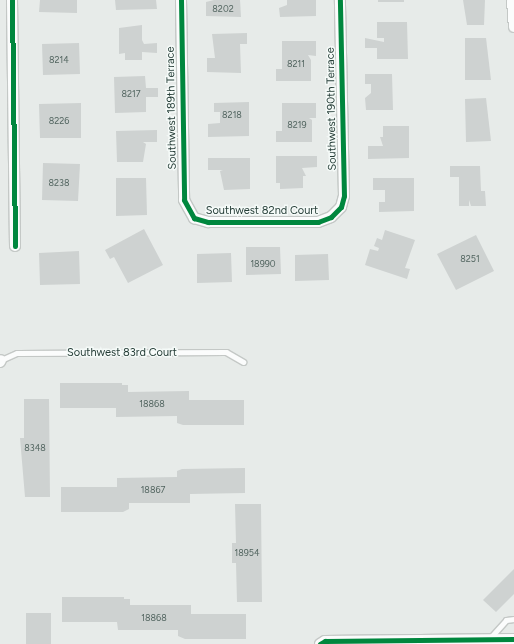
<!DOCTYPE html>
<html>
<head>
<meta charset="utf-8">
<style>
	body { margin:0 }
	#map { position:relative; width:514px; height:644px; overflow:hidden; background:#e7ebe9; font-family:Figtree,sans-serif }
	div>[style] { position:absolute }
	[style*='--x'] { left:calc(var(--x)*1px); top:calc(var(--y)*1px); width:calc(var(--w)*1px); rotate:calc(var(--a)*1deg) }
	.building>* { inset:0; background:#ced2d1 }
	.roads { filter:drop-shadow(1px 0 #c4c8c6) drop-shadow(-1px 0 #c4c8c6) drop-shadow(0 1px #c4c8c6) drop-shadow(0 -1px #c4c8c6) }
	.service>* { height:5px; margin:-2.5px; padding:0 2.5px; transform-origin:2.5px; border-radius:2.5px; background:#fbfcfc }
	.minor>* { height:10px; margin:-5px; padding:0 5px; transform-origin:5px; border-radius:5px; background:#fbfcfc }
	.cycleway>* { height:5px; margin:-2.5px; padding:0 2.5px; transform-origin:2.5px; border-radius:2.5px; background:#00873e }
	span { translate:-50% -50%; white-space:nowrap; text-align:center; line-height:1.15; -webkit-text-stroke:3px #f5faf8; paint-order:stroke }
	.number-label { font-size:9px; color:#51645f }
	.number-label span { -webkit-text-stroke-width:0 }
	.street-label { font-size:11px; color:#263e38 }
</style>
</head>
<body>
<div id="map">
	<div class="building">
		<i style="clip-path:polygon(40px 0,77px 0,77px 13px,39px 12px)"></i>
		<i style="clip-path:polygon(115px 0,156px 0,157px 9px,116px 10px)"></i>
		<i style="clip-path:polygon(214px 0,240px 0,241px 17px,206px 16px,206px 2px)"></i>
		<i style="clip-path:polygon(287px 0,316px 0,316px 16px,280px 17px,279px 8px,287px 5px)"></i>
		<i style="clip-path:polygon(378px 0,404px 0,404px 2px,378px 2px)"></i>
		<i style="clip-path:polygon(463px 0,485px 0,484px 25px,467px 25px)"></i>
		<i style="clip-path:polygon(377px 22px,407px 22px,408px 59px,377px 59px,377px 48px,365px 48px,365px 38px,384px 42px,384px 38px,377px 38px)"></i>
		<i style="clip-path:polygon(142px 25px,142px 40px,144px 44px,157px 43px,157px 53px,142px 52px,142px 60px,125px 60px,125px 53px,119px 54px,119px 28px)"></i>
		<i style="clip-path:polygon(247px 33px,247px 44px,240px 44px,241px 73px,207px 72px,207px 58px,215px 58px,212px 34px)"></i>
		<i style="clip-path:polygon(465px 38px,486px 38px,491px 80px,465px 80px)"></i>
		<i style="clip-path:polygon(282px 41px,316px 41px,316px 56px,308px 55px,311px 60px,311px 81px,276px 81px,276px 69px,282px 69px)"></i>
		<i style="clip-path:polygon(79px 43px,80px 74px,43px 75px,42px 44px)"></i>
		<i style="clip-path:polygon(365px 74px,392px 74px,393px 110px,366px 110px,365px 98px,371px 93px,371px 84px,365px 84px)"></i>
		<i style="clip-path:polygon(145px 76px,146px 88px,158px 88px,158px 97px,146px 97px,146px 112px,115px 113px,114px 77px)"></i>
		<i style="clip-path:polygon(486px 98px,491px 141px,466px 142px,465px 99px)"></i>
		<i style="clip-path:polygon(249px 102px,249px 136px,208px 137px,208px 124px,220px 123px,220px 112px,214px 112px,214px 103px)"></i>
		<i style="clip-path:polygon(81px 103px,81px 138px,40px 138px,39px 104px)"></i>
		<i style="clip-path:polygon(282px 103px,316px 103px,316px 118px,309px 118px,312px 120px,312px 142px,276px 142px,276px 131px,282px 131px)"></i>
		<i style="clip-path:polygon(383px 126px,409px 126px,409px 158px,368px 159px,368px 146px,383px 146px,380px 137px,383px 137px)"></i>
		<i style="clip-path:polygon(157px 130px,157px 142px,143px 142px,146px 144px,143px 162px,117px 162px,116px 131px)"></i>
		<i style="clip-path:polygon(276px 156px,317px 156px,317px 167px,302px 168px,306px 176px,303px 176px,303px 188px,280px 189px,280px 183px,276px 183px)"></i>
		<i style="clip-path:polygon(208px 158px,250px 158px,250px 189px,224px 190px,220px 171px,223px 170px,208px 170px)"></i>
		<i style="clip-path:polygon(43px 163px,80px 164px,78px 201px,42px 200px)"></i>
		<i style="clip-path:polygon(450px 166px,480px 166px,481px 191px,485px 191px,486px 206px,471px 206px,469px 200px,469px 206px,459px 206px,459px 177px,450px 177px)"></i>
		<i style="clip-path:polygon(116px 178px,146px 178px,147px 215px,116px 216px)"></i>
		<i style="clip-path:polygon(373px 178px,414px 178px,414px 211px,379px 212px,379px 202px,385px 202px,385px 190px,373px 190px)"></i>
		<i style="clip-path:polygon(144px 229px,163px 265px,128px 283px,114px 257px,110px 259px,105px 250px)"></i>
		<i style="clip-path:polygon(385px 230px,415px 240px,405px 268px,410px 269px,407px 279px,365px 265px,370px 249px,378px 251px,379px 248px,374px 246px,377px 238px,382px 240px)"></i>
		<i style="clip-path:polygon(476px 235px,494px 271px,456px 290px,437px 254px)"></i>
		<i style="clip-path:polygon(246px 247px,280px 247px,281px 274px,246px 275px)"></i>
		<i style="clip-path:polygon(79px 251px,80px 284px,40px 285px,39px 253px)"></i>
		<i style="clip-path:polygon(231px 253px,232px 282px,197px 283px,197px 254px)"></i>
		<i style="clip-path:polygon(328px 254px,329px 280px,295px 281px,295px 255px)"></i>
		<i style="clip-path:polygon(60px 383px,122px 383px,122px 385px,128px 385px,128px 392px,189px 391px,189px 400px,244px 400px,244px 425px,183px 425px,177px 423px,177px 416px,116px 417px,116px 408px,60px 408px)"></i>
		<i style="clip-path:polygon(24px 399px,49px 399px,50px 497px,25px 497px,20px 438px,24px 438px)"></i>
		<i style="clip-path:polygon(245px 468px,245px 493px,190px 494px,190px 503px,129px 503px,129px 509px,123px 512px,61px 512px,61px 487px,117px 487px,117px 478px,177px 477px,177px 471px,182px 469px)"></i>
		<i style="clip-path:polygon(235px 504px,261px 504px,262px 602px,237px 602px,236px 563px,232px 563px,232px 543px,236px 543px)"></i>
		<i style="clip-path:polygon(514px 569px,514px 594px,496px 612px,483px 600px)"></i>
		<i style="clip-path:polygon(62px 597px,124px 597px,124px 599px,130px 599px,130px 605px,191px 605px,191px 614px,246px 614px,246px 639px,185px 639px,178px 636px,178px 630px,118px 630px,117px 622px,62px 622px)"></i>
		<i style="clip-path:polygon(26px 613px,51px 613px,51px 644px,26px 644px)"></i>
	</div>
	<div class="roads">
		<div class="service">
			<i style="--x:1;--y:360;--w:17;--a:-24"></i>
			<i style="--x:17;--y:353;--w:209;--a:-0.3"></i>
			<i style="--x:226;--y:352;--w:20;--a:30"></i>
			<i style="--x:490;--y:638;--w:24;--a:-48"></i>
			<i style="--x:506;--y:620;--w:8;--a:-7"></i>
		</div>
		<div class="minor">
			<i style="--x:12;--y:0;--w:246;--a:89.3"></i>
			<i style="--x:181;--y:0;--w:200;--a:89.1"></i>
			<i style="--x:184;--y:200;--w:21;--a:61"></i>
			<i style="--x:194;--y:218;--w:15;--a:16"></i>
			<i style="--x:208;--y:222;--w:110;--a:0"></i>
			<i style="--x:318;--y:222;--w:14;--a:-21"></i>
			<i style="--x:331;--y:217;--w:14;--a:-45"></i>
			<i style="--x:341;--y:207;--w:11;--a:-75"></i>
			<i style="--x:344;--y:196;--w:196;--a:-91.2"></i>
			<i style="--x:512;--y:0;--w:27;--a:86"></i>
			<i style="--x:0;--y:362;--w:2;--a:-63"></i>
			<i style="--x:320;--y:644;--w:6;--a:-31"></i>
			<i style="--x:325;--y:641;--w:189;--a:-0.6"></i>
		</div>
	</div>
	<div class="cycleway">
		<i style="--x:12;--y:0;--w:246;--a:89.3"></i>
		<i style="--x:181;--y:0;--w:200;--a:89.1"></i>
		<i style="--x:184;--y:200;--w:21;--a:61"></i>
		<i style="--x:194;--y:218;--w:15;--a:16"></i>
		<i style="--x:208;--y:222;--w:110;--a:0"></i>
		<i style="--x:318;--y:222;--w:14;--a:-21"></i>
		<i style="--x:331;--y:217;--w:14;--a:-45"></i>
		<i style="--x:341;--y:207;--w:11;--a:-75"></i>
		<i style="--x:344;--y:196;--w:196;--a:-91.2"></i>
		<i style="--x:320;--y:644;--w:6;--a:-31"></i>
		<i style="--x:325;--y:641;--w:189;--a:-0.6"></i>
	</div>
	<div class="number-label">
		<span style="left:223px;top:9px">8202</span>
		<span style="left:59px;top:60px">8214</span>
		<span style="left:296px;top:64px">8211</span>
		<span style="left:131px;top:94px">8217</span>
		<span style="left:232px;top:115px">8218</span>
		<span style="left:59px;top:121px">8226</span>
		<span style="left:297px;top:125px">8219</span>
		<span style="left:59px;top:183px">8238</span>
		<span style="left:470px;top:259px">8251</span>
		<span style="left:263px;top:264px">18990</span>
		<span style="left:152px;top:404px">18868</span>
		<span style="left:35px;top:448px">8348</span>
		<span style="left:153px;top:490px">18867</span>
		<span style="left:247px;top:553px">18954</span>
		<span style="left:154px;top:618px">18868</span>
	</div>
	<div class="street-label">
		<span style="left:172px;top:108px;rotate:-91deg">Southwest 189th Terrace</span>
		<span style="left:332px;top:109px;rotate:-91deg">Southwest 190th Terrace</span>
		<span style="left:262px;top:211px">Southwest 82nd Court</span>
		<span style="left:122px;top:353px">Southwest 83rd Court</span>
	</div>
</div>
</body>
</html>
